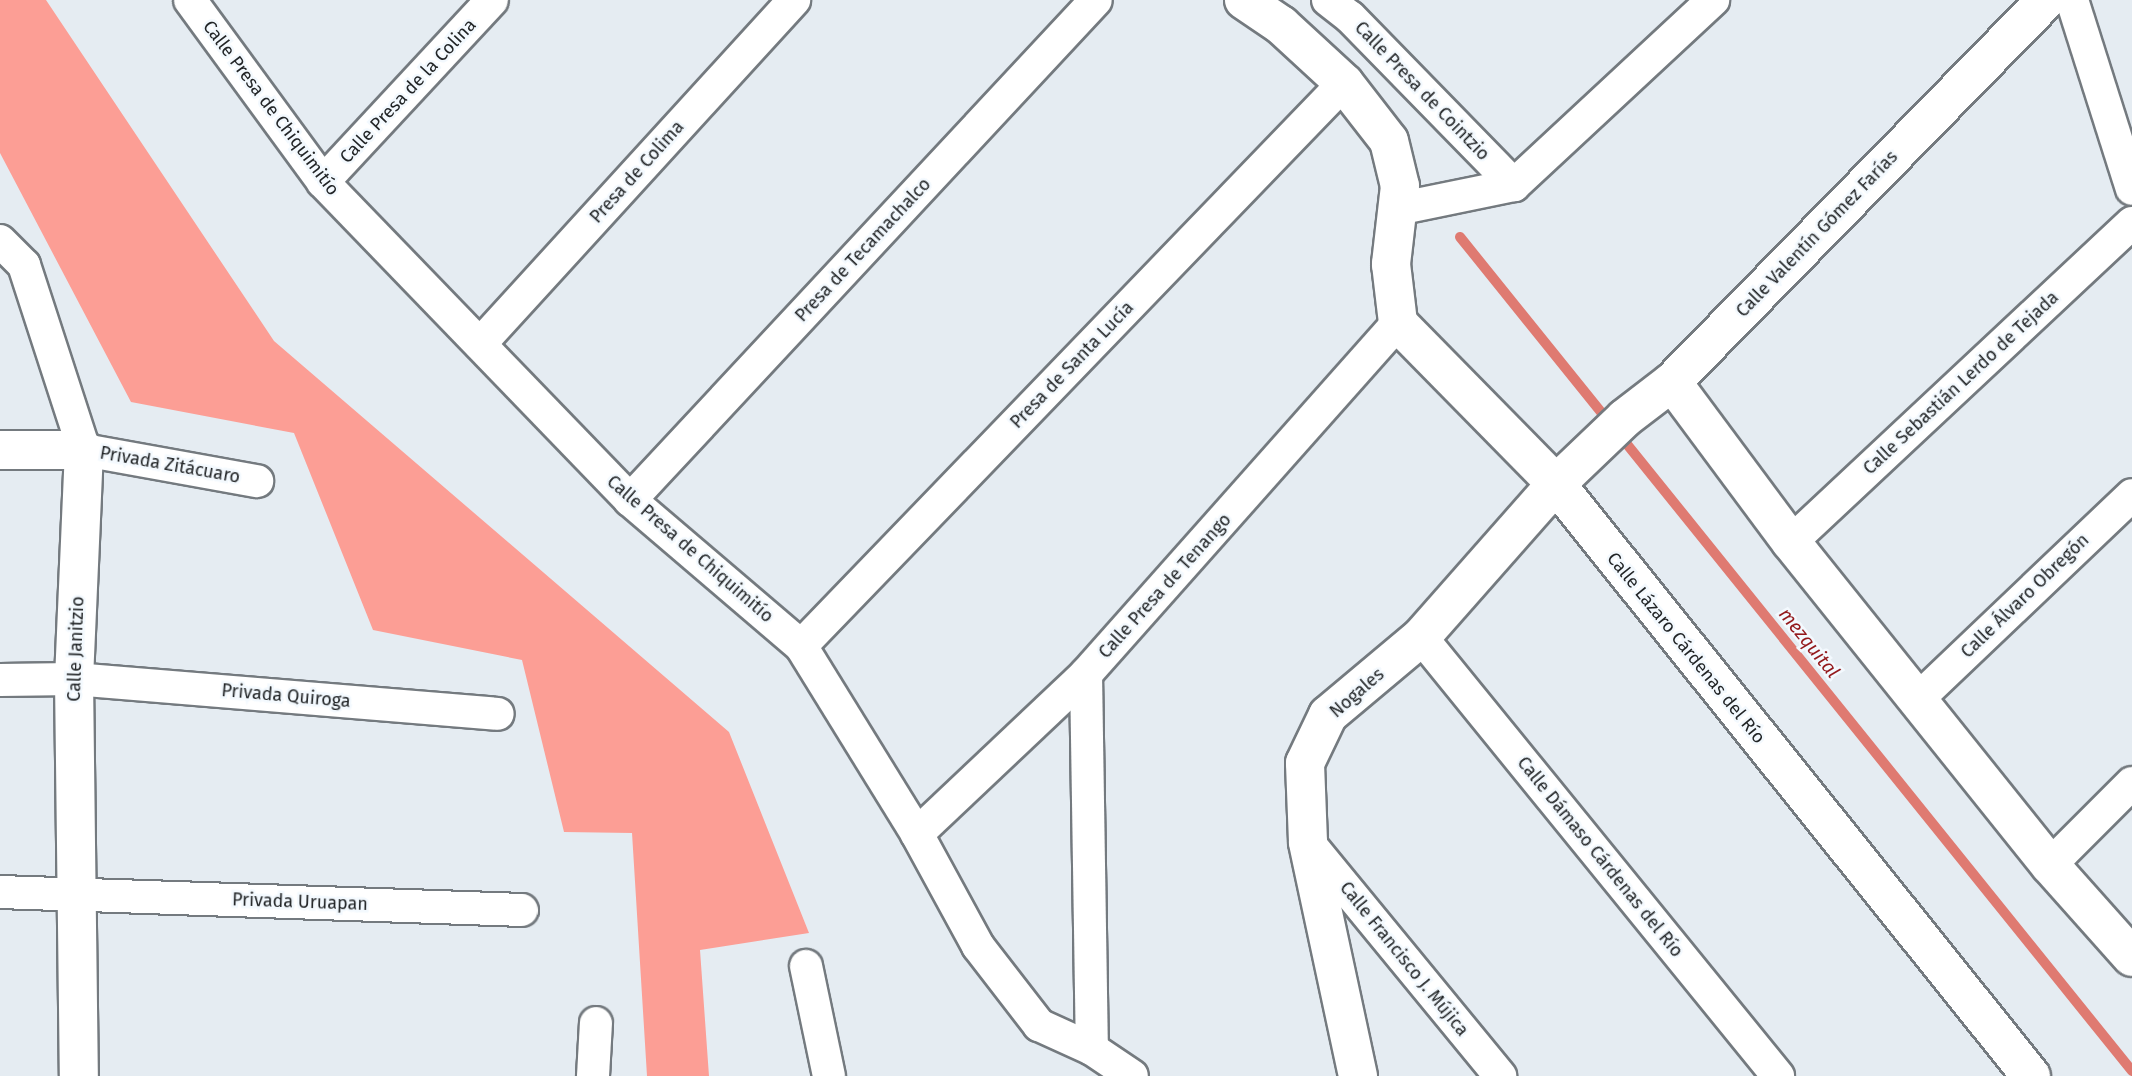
<!DOCTYPE html>
<html>
<head>
<meta charset="utf-8">
<style>
	body { margin:0 }
	#map { position:relative; width:2132px; height:1076px; overflow:hidden; background:#e5ecf2; font-family:"Fira Sans",sans-serif }
	div>[style] { position:absolute }
	[style*='--x'] { left:calc(var(--x)*1px); top:calc(var(--y)*1px); width:calc(var(--w)*1px); rotate:calc(var(--a)*1deg) }
	.green>* { inset:0; background:#fc9e95 }
	.stream>* { height:10px; margin:-5px; padding:0 5px; transform-origin:5px; border-radius:5px; background:#df7a71 }
	.roads { filter:drop-shadow(2px 0 #747a7f) drop-shadow(-2px 0 #747a7f) drop-shadow(0 2px #747a7f) drop-shadow(0 -2px #747a7f) }
	.street>* { height:32px; margin:-16px; padding:0 16px; transform-origin:16px; border-radius:16px; background:#fff }
	.secondary>* { height:38px; margin:-19px; padding:0 19px; transform-origin:19px; border-radius:19px; background:#fff }
	span { translate:-50% -50%; white-space:nowrap; text-align:center; line-height:1.15; -webkit-text-stroke:5px #f3f9fe; paint-order:stroke }
	.street-label { font-size:18px; color:#222527 }
	.water-label { font-size:19px; color:#93191c; font-style:italic }
</style>
</head>
<body>
<div id="map">
	<div class="green">
		<i style="clip-path:polygon(0 0,46px 0,274px 341px,729px 732px,809px 933px,700px 950px,709px 1076px,647px 1076px,632px 833px,564px 832px,522px 660px,373px 630px,294px 433px,131px 402px,0 153px)"></i>
	</div>
	<div class="stream">
		<i style="--x:1460;--y:237;--w:1071;--a:51.14"></i>
	</div>
	<div class="roads">
		<div class="street">
			<i style="--x:190;--y:0;--w:225;--a:53.8"></i>
			<i style="--x:323;--y:182;--w:442;--a:46"></i>
			<i style="--x:630;--y:500;--w:225;--a:40.5"></i>
			<i style="--x:801;--y:646;--w:221;--a:58.3"></i>
			<i style="--x:917;--y:834;--w:128;--a:61.4"></i>
			<i style="--x:978;--y:946;--w:100;--a:52.3"></i>
			<i style="--x:1039;--y:1025;--w:58;--a:24.4"></i>
			<i style="--x:1092;--y:1049;--w:48;--a:34"></i>
			<i style="--x:1328;--y:0;--w:28;--a:38"></i>
			<i style="--x:1350;--y:17;--w:235;--a:45.7"></i>
			<i style="--x:2072;--y:0;--w:198;--a:72.4"></i>
			<i style="--x:323;--y:182;--w:248;--a:-47.1"></i>
			<i style="--x:1514;--y:185;--w:272;--a:-42.9"></i>
			<i style="--x:1397;--y:209;--w:119;--a:-11.6"></i>
			<i style="--x:0;--y:241;--w:34;--a:45"></i>
			<i style="--x:24;--y:265;--w:194;--a:72"></i>
			<i style="--x:84;--y:450;--w:176;--a:10.2"></i>
			<i style="--x:480;--y:344;--w:466;--a:-47.6"></i>
			<i style="--x:630;--y:500;--w:683;--a:-47.02"></i>
			<i style="--x:1791;--y:542;--w:467;--a:-43.1"></i>
			<i style="--x:1421;--y:637;--w:566;--a:50.88"></i>
			<i style="--x:801;--y:646;--w:782;--a:-46.04"></i>
			<i style="--x:1086;--y:674;--w:375;--a:89.1"></i>
			<i style="--x:0;--y:680;--w:74;--a:-0.8"></i>
			<i style="--x:74;--y:679;--w:425;--a:4.7"></i>
			<i style="--x:1919;--y:698;--w:294;--a:-43.6"></i>
			<i style="--x:917;--y:834;--w:233;--a:-43.4"></i>
			<i style="--x:1086;--y:674;--w:470;--a:-48.4"></i>
			<i style="--x:1308;--y:842;--w:303;--a:50.6"></i>
			<i style="--x:2050;--y:865;--w:116;--a:-45"></i>
			<i style="--x:0;--y:892;--w:522;--a:1.97"></i>
			<i style="--x:806;--y:966;--w:112;--a:78.2"></i>
			<i style="--x:593;--y:1076;--w:53;--a:-86.8"></i>
		</div>
		<div class="secondary">
			<i style="--x:1244;--y:0;--w:45;--a:34"></i>
			<i style="--x:1281;--y:25;--w:86;--a:42.6"></i>
			<i style="--x:1344;--y:83;--w:73;--a:52.2"></i>
			<i style="--x:1389;--y:141;--w:46;--a:76.3"></i>
			<i style="--x:1400;--y:186;--w:79;--a:96.6"></i>
			<i style="--x:1391;--y:264;--w:59;--a:83.2"></i>
			<i style="--x:1398;--y:323;--w:226;--a:45.5"></i>
			<i style="--x:1556;--y:484;--w:759;--a:51.26"></i>
			<i style="--x:1672;--y:382;--w:199;--a:53.4"></i>
			<i style="--x:1791;--y:542;--w:414;--a:51.3"></i>
			<i style="--x:2050;--y:865;--w:123;--a:48.3"></i>
			<i style="--x:0;--y:450;--w:84;--a:0"></i>
			<i style="--x:84;--y:450;--w:229;--a:92.5"></i>
			<i style="--x:74;--y:679;--w:397;--a:89.3"></i>
			<i style="--x:1358;--y:1076;--w:239;--a:-102.1"></i>
			<i style="--x:1308;--y:842;--w:79;--a:-92.2"></i>
			<i style="--x:1305;--y:763;--w:53;--a:-64.4"></i>
			<i style="--x:1328;--y:715;--w:121;--a:-40"></i>
			<i style="--x:1421;--y:637;--w:204;--a:-48.6"></i>
			<i style="--x:1556;--y:484;--w:95;--a:-43.7"></i>
			<i style="--x:1625;--y:418;--w:59;--a:-37.5"></i>
			<i style="--x:1672;--y:382;--w:535;--a:-45.61"></i>
		</div>
	</div>
	<div class="street-label">
		<span style="left:408px;top:91px;rotate:-47deg">Calle Presa de la Colina</span>
		<span style="left:1422px;top:91px;rotate:46deg">Calle Presa de Cointzio</span>
		<span style="left:271px;top:108px;rotate:53deg">Calle Presa de Chiquimitío</span>
		<span style="left:637px;top:172px;rotate:-48deg">Presa de Colima</span>
		<span style="left:1817px;top:234px;rotate:-46deg">Calle Valentín Gómez Farías</span>
		<span style="left:863px;top:250px;rotate:-47deg">Presa de Tecamachalco</span>
		<span style="left:1072px;top:365px;rotate:-46deg">Presa de Santa Lucía</span>
		<span style="left:1961px;top:383px;rotate:-43deg">Calle Sebastián Lerdo de Tejada</span>
		<span style="left:170px;top:465px;rotate:10deg">Privada Zitácuaro</span>
		<span style="left:690px;top:549px;rotate:41deg">Calle Presa de Chiquimitío</span>
		<span style="left:1165px;top:586px;rotate:-48deg">Calle Presa de Tenango</span>
		<span style="left:2025px;top:596px;rotate:-44deg">Calle Álvaro Obregón</span>
		<span style="left:1686px;top:648px;rotate:51deg">Calle Lázaro Cárdenas del Río</span>
		<span style="left:76px;top:649px;rotate:-88deg">Calle Janitzio</span>
		<span style="left:1357px;top:693px;rotate:-41deg">Nogales</span>
		<span style="left:286px;top:696px;rotate:5deg">Privada Quiroga</span>
		<span style="left:1600px;top:857px;rotate:51deg">Calle Dámaso Cárdenas del Río</span>
		<span style="left:300px;top:902px;rotate:2deg">Privada Uruapan</span>
		<span style="left:1404px;top:959px;rotate:51deg">Calle Francisco J. Mújica</span>
	</div>
	<div class="water-label">
		<span style="left:1809px;top:643px;rotate:51deg">mezquital</span>
	</div>
</div>
</body>
</html>
